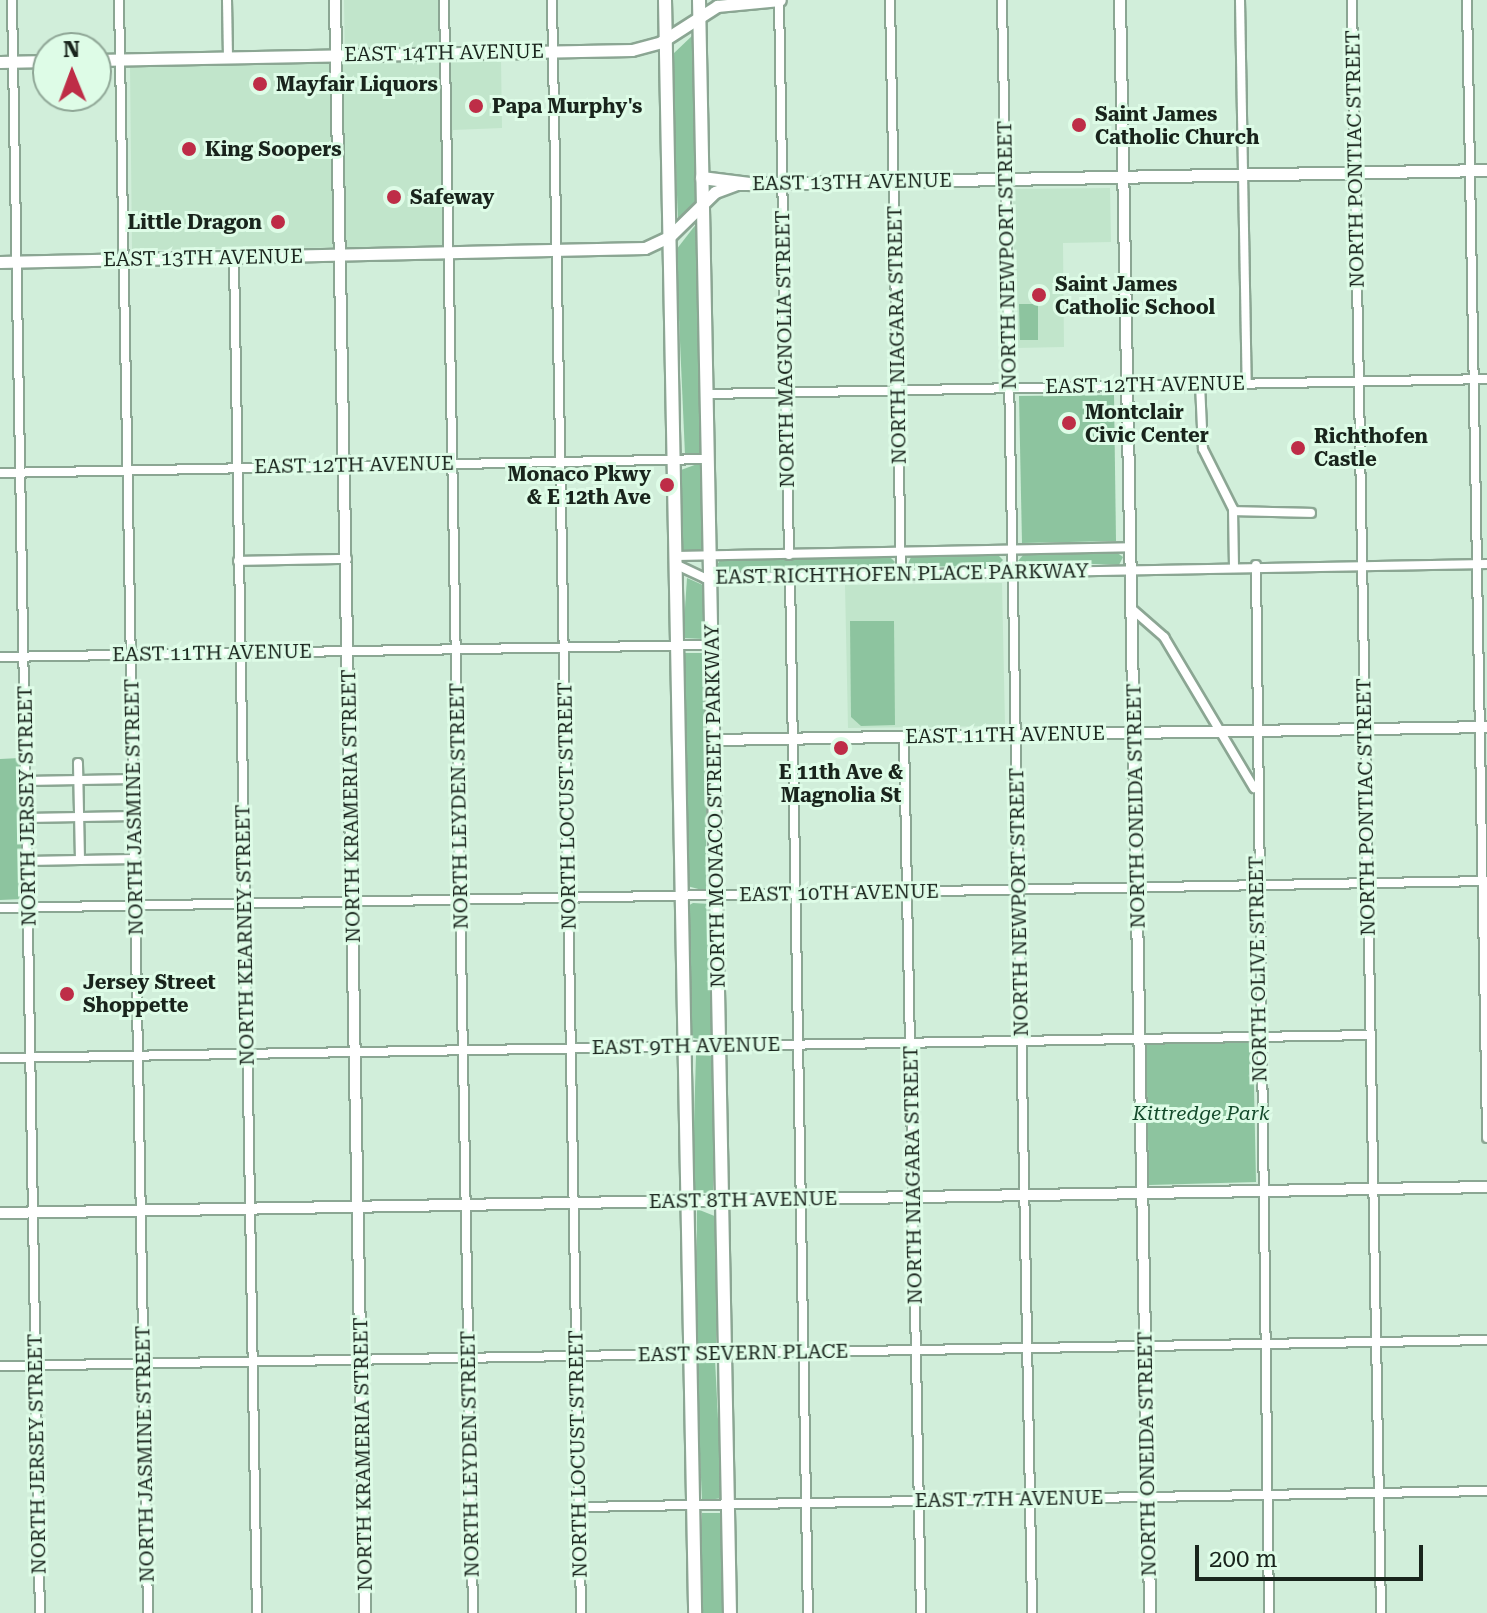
<!DOCTYPE html>
<html>
<head>
<meta charset="utf-8">
<style>
	body { margin:0 }
	#map { position:relative; width:1487px; height:1613px; overflow:hidden; background:#d1eeda; font-family:"Roboto Serif",serif }
	div>[style] { position:absolute }
	[style*='--x'] { left:calc(var(--x)*1px); top:calc(var(--y)*1px); width:calc(var(--w)*1px); rotate:calc(var(--a)*1deg) }
	.built>* { inset:0; background:#c1e5cb }
	.green>* { inset:0; background:#8dc49f }
	.roads { filter:drop-shadow(2px 0 #8ba693) drop-shadow(-2px 0 #8ba693) drop-shadow(0 2px #8ba693) drop-shadow(0 -2px #8ba693) }
	.minor>* { height:8px; margin:-4px; padding:0 4px; transform-origin:4px; border-radius:4px; background:#fff }
	.tertiary>* { height:10px; margin:-5px; padding:0 5px; transform-origin:5px; border-radius:5px; background:#fff }
	.secondary>* { height:11px; margin:-5.5px; padding:0 5.5px; transform-origin:5.5px; border-radius:5.5px; background:#fff }
	.primary>* { height:12px; margin:-6px; padding:0 6px; transform-origin:6px; border-radius:6px; background:#fff }
	.dots>* { width:22px; height:22px; translate:-50% -50%; box-sizing:border-box; border:4px solid #defce7; border-radius:50% }
	span { translate:-50% -50%; white-space:nowrap; text-align:center; line-height:1.15; -webkit-text-stroke:6px #defce7; paint-order:stroke }
	.street-label { font-size:20px; color:#19241c }
	.poi-label { font-size:20px; color:#19241c; font-weight:700 }
	.left { translate:0 -50%; text-align:left }
	.right { translate:-100% -50%; text-align:right }
	.park-label { font-size:20px; color:#154a2c; font-style:italic }
	.north { position:absolute; left:32px; top:32px; width:80px; height:80px; box-sizing:border-box; background:#defce7; border:2px solid #8fa696; border-radius:50%; rotate:359deg; font-size:22px; font-weight:700; line-height:32px; text-align:center; color:#19241c }
	.north::after { content:''; display:block; margin:auto; width:28px; height:36px; background:#be2d47; clip-path:polygon(50% 0,100% 100%,50% 72%,0 100%) }
	.scale { position:absolute; left:1195px; top:1545px; width:228px; height:36px; box-sizing:border-box; border:4px solid #19241c; border-top:0; padding-left:10px; font-size:24px; line-height:28px; white-space:nowrap; color:#19241c; -webkit-text-stroke:6px #defce7; paint-order:stroke }
</style>
</head>
<body>
<div id="map">
	<div class="built">
		<i style="clip-path:polygon(344px 0,449px 0,450px 59px,501px 58px,502px 128px,453px 130px,442px 246px,132px 250px,130px 66px,345px 63px)"></i>
		<i style="clip-path:polygon(1110px 188px,1111px 242px,1063px 243px,1064px 347px,1015px 348px,1013px 189px)"></i>
		<i style="clip-path:polygon(1002px 583px,1005px 726px,848px 728px,845px 585px)"></i>
	</div>
	<div class="green">
		<i style="clip-path:polygon(695px 33px,699px 200px,678px 222px,672px 55px)"></i>
		<i style="clip-path:polygon(697px 223px,702px 453px,685px 455px,676px 250px)"></i>
		<i style="clip-path:polygon(1019px 304px,1038px 304px,1038px 340px,1020px 340px)"></i>
		<i style="clip-path:polygon(1114px 395px,1116px 541px,1022px 543px,1019px 396px)"></i>
		<i style="clip-path:polygon(700px 463px,704px 550px,682px 551px,681px 470px)"></i>
		<i style="clip-path:polygon(1116px 552px,1123px 557px,1119px 565px,1018px 561px,1024px 554px)"></i>
		<i style="clip-path:polygon(929px 555px,998px 555px,1003px 560px,996px 567px,907px 566px,911px 557px)"></i>
		<i style="clip-path:polygon(889px 556px,895px 562px,889px 569px,722px 572px,716px 566px,721px 559px)"></i>
		<i style="clip-path:polygon(687px 578px,705px 586px,704px 639px,683px 638px)"></i>
		<i style="clip-path:polygon(850px 621px,894px 621px,895px 725px,861px 726px,851px 717px)"></i>
		<i style="clip-path:polygon(684px 653px,707px 653px,706px 891px,687px 886px)"></i>
		<i style="clip-path:polygon(20px 758px,23px 899px,0 900px,0 759px)"></i>
		<i style="clip-path:polygon(693px 903px,710px 904px,715px 1038px,709px 1041px,689px 1037px,686px 907px)"></i>
		<i style="clip-path:polygon(1253px 1041px,1256px 1182px,1149px 1185px,1146px 1044px)"></i>
		<i style="clip-path:polygon(696px 1055px,714px 1056px,713px 1194px,692px 1191px)"></i>
		<i style="clip-path:polygon(697px 1209px,717px 1217px,716px 1349px,696px 1346px)"></i>
		<i style="clip-path:polygon(715px 1360px,722px 1498px,702px 1501px,696px 1362px)"></i>
		<i style="clip-path:polygon(702px 1513px,722px 1513px,726px 1613px,699px 1613px)"></i>
	</div>
	<div class="roads">
		<div class="minor">
			<i style="--x:12;--y:0;--w:1613;--a:89.01"></i>
			<i style="--x:119;--y:0;--w:1613;--a:88.97"></i>
			<i style="--x:227;--y:0;--w:57;--a:89"></i>
			<i style="--x:444;--y:0;--w:1613;--a:88.97"></i>
			<i style="--x:552;--y:0;--w:1613;--a:88.97"></i>
			<i style="--x:779;--y:0;--w:555;--a:88.97"></i>
			<i style="--x:890;--y:0;--w:574;--a:88.9"></i>
			<i style="--x:1002;--y:0;--w:1613;--a:88.93"></i>
			<i style="--x:1240;--y:0;--w:383;--a:89"></i>
			<i style="--x:1352;--y:0;--w:1613;--a:88.97"></i>
			<i style="--x:1467;--y:0;--w:1138;--a:88.99"></i>
			<i style="--x:234;--y:258;--w:1355;--a:89.03"></i>
			<i style="--x:1200;--y:384;--w:65;--a:87.4"></i>
			<i style="--x:1203;--y:449;--w:67;--a:63.4"></i>
			<i style="--x:1233;--y:509;--w:57;--a:89"></i>
			<i style="--x:708;--y:394;--w:779;--a:-1.1"></i>
			<i style="--x:0;--y:473;--w:709;--a:-1.13"></i>
			<i style="--x:1234;--y:511;--w:77;--a:1.5"></i>
			<i style="--x:676;--y:556;--w:455;--a:-1.1"></i>
			<i style="--x:238;--y:561;--w:109;--a:-1.1"></i>
			<i style="--x:677;--y:565;--w:31;--a:25"></i>
			<i style="--x:705;--y:578;--w:782;--a:-1.03"></i>
			<i style="--x:1256;--y:565;--w:1048;--a:89.29"></i>
			<i style="--x:790;--y:576;--w:1037;--a:89.01"></i>
			<i style="--x:1132;--y:609;--w:43;--a:41.2"></i>
			<i style="--x:1164;--y:637;--w:176;--a:59.2"></i>
			<i style="--x:0;--y:657;--w:712;--a:-0.97"></i>
			<i style="--x:904;--y:737;--w:876;--a:88.89"></i>
			<i style="--x:26;--y:781;--w:108;--a:-1.1"></i>
			<i style="--x:27;--y:818;--w:107;--a:-1.1"></i>
			<i style="--x:80;--y:860;--w:55;--a:-1"></i>
			<i style="--x:28;--y:861;--w:52;--a:-1.1"></i>
			<i style="--x:80;--y:860;--w:97;--a:-91.2"></i>
			<i style="--x:0;--y:908;--w:1487;--a:-1.04"></i>
			<i style="--x:0;--y:1058;--w:1371;--a:-0.96"></i>
			<i style="--x:0;--y:1366;--w:1487;--a:-1"></i>
			<i style="--x:580;--y:1507;--w:907;--a:-1.01"></i>
		</div>
		<div class="tertiary">
			<i style="--x:335;--y:0;--w:1613;--a:88.93"></i>
			<i style="--x:1120;--y:0;--w:1613;--a:88.93"></i>
			<i style="--x:714;--y:740;--w:773;--a:-0.96"></i>
			<i style="--x:0;--y:1213;--w:1487;--a:-1"></i>
		</div>
		<div class="secondary">
			<i style="--x:96;--y:60;--w:536;--a:-1.07"></i>
			<i style="--x:632;--y:50;--w:30;--a:-15"></i>
			<i style="--x:661;--y:42;--w:67;--a:-32.7"></i>
			<i style="--x:717;--y:6;--w:63;--a:-5.4"></i>
			<i style="--x:0;--y:62;--w:48;--a:-1.2"></i>
			<i style="--x:0;--y:262;--w:645;--a:-1.24"></i>
			<i style="--x:645;--y:248;--w:26;--a:-25"></i>
			<i style="--x:669;--y:237;--w:64;--a:-44.4"></i>
			<i style="--x:715;--y:192;--w:23;--a:-20"></i>
			<i style="--x:737;--y:184;--w:750;--a:-1.07"></i>
		</div>
		<div class="primary">
			<i style="--x:665;--y:0;--w:1613;--a:88.93"></i>
			<i style="--x:699;--y:0;--w:1613;--a:88.9"></i>
			<i style="--x:702;--y:178;--w:48;--a:7.1"></i>
		</div>
	</div>
	<div class="dots">
		<i style="left:260px;top:84px;background:#be2d47"></i>
		<i style="left:476px;top:106px;background:#be2d47"></i>
		<i style="left:1079px;top:125px;background:#be2d47"></i>
		<i style="left:189px;top:149px;background:#be2d47"></i>
		<i style="left:394px;top:197px;background:#be2d47"></i>
		<i style="left:278px;top:222px;background:#be2d47"></i>
		<i style="left:1039px;top:295px;background:#be2d47"></i>
		<i style="left:1069px;top:423px;background:#be2d47"></i>
		<i style="left:1298px;top:448px;background:#be2d47"></i>
		<i style="left:667px;top:485px;background:#be2d47"></i>
		<i style="left:841px;top:748px;background:#be2d47"></i>
		<i style="left:67px;top:994px;background:#be2d47"></i>
	</div>
	<div class="street-label">
		<span style="left:444px;top:53px;rotate:-1deg">EAST 14TH AVENUE</span>
		<span style="left:1355px;top:159px;rotate:-91deg">NORTH PONTIAC STREET</span>
		<span style="left:852px;top:182px;rotate:-1deg">EAST 13TH AVENUE</span>
		<span style="left:1007px;top:255px;rotate:-91deg">NORTH NEWPORT STREET</span>
		<span style="left:203px;top:258px;rotate:-1deg">EAST 13TH AVENUE</span>
		<span style="left:897px;top:335px;rotate:-91deg">NORTH NIAGARA STREET</span>
		<span style="left:785px;top:349px;rotate:-91deg">NORTH MAGNOLIA STREET</span>
		<span style="left:1145px;top:385px;rotate:-1deg">EAST 12TH AVENUE</span>
		<span style="left:354px;top:465px;rotate:-1deg">EAST 12TH AVENUE</span>
		<span style="left:902px;top:574px;rotate:-1deg">EAST RICHTHOFEN PLACE PARKWAY</span>
		<span style="left:212px;top:653px;rotate:-1deg">EAST 11TH AVENUE</span>
		<span style="left:1005px;top:735px;rotate:-1deg">EAST 11TH AVENUE</span>
		<span style="left:27px;top:806px;rotate:-91deg">NORTH JERSEY STREET</span>
		<span style="left:351px;top:806px;rotate:-91deg">NORTH KRAMERIA STREET</span>
		<span style="left:459px;top:806px;rotate:-91deg">NORTH LEYDEN STREET</span>
		<span style="left:567px;top:806px;rotate:-91deg">NORTH LOCUST STREET</span>
		<span style="left:715px;top:806px;rotate:-91deg">NORTH MONACO STREET PARKWAY</span>
		<span style="left:1136px;top:806px;rotate:-91deg">NORTH ONEIDA STREET</span>
		<span style="left:134px;top:807px;rotate:-91deg">NORTH JASMINE STREET</span>
		<span style="left:1366px;top:807px;rotate:-91deg">NORTH PONTIAC STREET</span>
		<span style="left:839px;top:893px;rotate:-1deg">EAST 10TH AVENUE</span>
		<span style="left:1019px;top:902px;rotate:-91deg">NORTH NEWPORT STREET</span>
		<span style="left:245px;top:935px;rotate:-91deg">NORTH KEARNEY STREET</span>
		<span style="left:1258px;top:969px;rotate:-91deg">NORTH OLIVE STREET</span>
		<span style="left:686px;top:1046px;rotate:-1deg">EAST 9TH AVENUE</span>
		<span style="left:913px;top:1175px;rotate:-91deg">NORTH NIAGARA STREET</span>
		<span style="left:743px;top:1200px;rotate:-1deg">EAST 8TH AVENUE</span>
		<span style="left:743px;top:1353px;rotate:-1deg">EAST SEVERN PLACE</span>
		<span style="left:37px;top:1454px;rotate:-91deg">NORTH JERSEY STREET</span>
		<span style="left:145px;top:1454px;rotate:-91deg">NORTH JASMINE STREET</span>
		<span style="left:363px;top:1454px;rotate:-91deg">NORTH KRAMERIA STREET</span>
		<span style="left:470px;top:1454px;rotate:-91deg">NORTH LEYDEN STREET</span>
		<span style="left:578px;top:1454px;rotate:-91deg">NORTH LOCUST STREET</span>
		<span style="left:1147px;top:1454px;rotate:-91deg">NORTH ONEIDA STREET</span>
		<span style="left:1009px;top:1499px;rotate:-1deg">EAST 7TH AVENUE</span>
	</div>
	<div class="poi-label">
		<span class="left" style="left:276px;top:84px">Mayfair Liquors</span>
		<span class="left" style="left:492px;top:106px">Papa Murphy's</span>
		<span class="left" style="left:1095px;top:126px">Saint James<br>Catholic Church</span>
		<span class="left" style="left:205px;top:149px">King Soopers</span>
		<span class="left" style="left:410px;top:197px">Safeway</span>
		<span class="right" style="left:262px;top:222px">Little Dragon</span>
		<span class="left" style="left:1055px;top:296px">Saint James<br>Catholic School</span>
		<span class="left" style="left:1085px;top:424px">Montclair<br>Civic Center</span>
		<span class="left" style="left:1314px;top:448px">Richthofen<br>Castle</span>
		<span class="right" style="left:651px;top:486px">Monaco Pkwy<br>&amp; E 12th Ave</span>
		<span style="left:841px;top:784px">E 11th Ave &amp;<br>Magnolia St</span>
		<span class="left" style="left:83px;top:994px">Jersey Street<br>Shoppette</span>
	</div>
	<div class="park-label">
		<span style="left:1201px;top:1113px">Kittredge Park</span>
	</div>
	<div class="north">N</div>
	<div class="scale">200 m</div>
</div>
</body>
</html>
